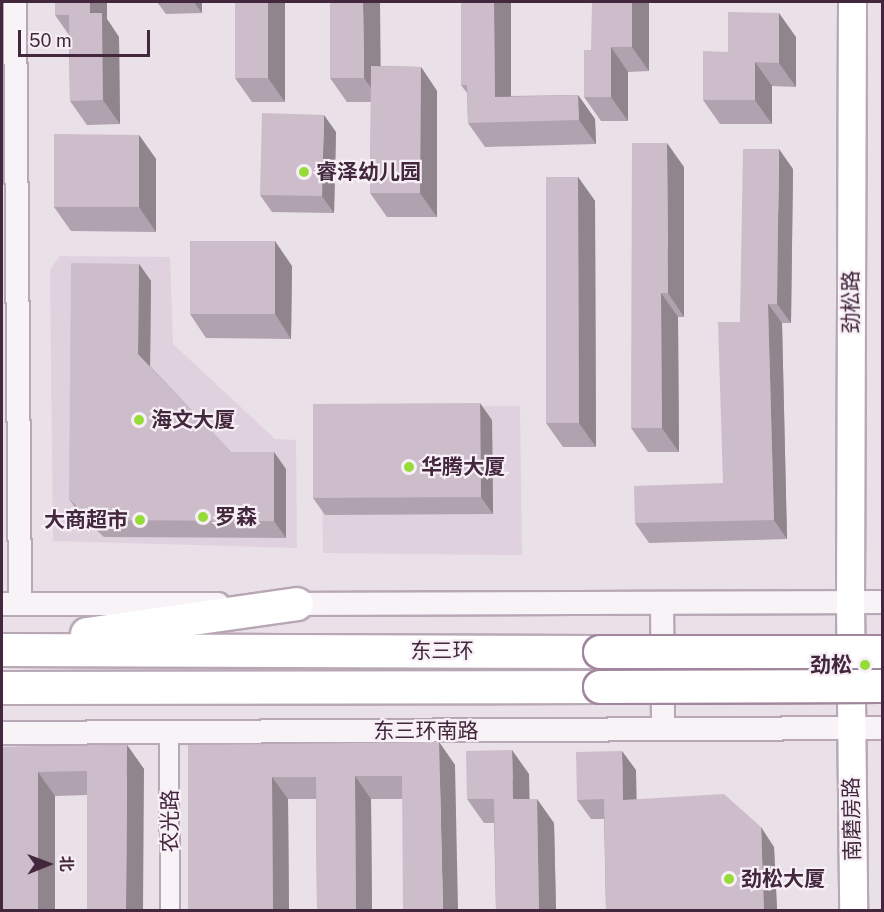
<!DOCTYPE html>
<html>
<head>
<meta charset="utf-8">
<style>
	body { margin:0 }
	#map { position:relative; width:884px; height:912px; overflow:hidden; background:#eae0e8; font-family:"Public Sans","Noto Sans SC",sans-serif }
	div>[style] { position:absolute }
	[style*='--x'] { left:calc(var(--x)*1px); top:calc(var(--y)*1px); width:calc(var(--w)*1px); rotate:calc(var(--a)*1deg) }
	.built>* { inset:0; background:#dfd1dd }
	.roads { filter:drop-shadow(2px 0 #b8a8b5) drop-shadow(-2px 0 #b8a8b5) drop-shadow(0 2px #b8a8b5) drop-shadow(0 -2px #b8a8b5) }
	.minor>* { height:18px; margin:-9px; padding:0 9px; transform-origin:9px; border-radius:9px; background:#f8f3f7 }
	.tertiary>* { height:22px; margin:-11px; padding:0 11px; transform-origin:11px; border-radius:11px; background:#f8f3f7 }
	.secondary>* { height:27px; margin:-13.5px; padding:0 13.5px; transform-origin:13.5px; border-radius:13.5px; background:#fff }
	.trunk>* { height:32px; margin:-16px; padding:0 16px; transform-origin:16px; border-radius:16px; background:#fff }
	.bridges { filter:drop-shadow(2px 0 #a2869d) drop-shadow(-2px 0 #a2869d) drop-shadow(0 2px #a2869d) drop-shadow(0 -2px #a2869d) }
	.trunk-bridge>* { height:32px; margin:-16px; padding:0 16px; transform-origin:16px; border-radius:16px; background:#fff }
	.wall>* { inset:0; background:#b0a2ae }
	.shaded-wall>* { inset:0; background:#90848d }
	.building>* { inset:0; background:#cdbcca }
	.dots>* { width:16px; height:16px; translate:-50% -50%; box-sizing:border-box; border:3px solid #f7eff6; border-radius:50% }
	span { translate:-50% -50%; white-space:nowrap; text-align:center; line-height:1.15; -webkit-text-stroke:4.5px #f7eff6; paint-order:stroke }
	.poi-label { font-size:21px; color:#43273d; font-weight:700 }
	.left { translate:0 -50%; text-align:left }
	.right { translate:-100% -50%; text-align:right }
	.street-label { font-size:21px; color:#43273d }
	.frame { position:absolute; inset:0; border:3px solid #43273d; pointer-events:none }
	.north { position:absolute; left:18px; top:834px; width:60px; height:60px; -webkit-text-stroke:4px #f7eff6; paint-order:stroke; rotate:89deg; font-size:16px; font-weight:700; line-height:24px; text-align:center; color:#43273d }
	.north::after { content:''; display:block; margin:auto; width:21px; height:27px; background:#43273d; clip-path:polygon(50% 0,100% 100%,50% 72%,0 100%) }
	.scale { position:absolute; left:18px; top:30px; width:132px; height:27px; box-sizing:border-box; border:3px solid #43273d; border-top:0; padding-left:8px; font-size:18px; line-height:21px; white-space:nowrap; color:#43273d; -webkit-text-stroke:4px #f7eff6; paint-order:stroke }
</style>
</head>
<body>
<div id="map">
	<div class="built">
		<i style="clip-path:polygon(60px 256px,170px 257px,173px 344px,275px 439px,296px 440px,297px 548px,53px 541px,50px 270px)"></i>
		<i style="clip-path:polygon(520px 406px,522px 555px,323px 553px,321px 408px)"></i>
	</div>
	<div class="roads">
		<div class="minor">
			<i style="--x:169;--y:732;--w:178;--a:89.7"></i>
		</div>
		<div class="tertiary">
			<i style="--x:15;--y:2;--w:602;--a:89.52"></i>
			<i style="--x:662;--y:603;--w:126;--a:89.5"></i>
			<i style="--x:2;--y:604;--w:216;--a:0"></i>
			<i style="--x:281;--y:604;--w:601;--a:-0.19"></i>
			<i style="--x:2;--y:733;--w:880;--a:-0.33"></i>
		</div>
		<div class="secondary">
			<i style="--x:852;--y:2;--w:600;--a:90.19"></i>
			<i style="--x:850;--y:602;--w:308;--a:89.4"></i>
		</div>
		<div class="trunk">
			<i style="--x:87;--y:634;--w:212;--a:-8.1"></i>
			<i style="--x:2;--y:650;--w:598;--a:0.19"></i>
			<i style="--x:2;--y:688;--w:598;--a:-0.1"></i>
		</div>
	</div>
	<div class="bridges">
		<div class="trunk-bridge">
			<i style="--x:600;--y:652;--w:282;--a:0"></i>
			<i style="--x:600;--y:687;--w:282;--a:-0.2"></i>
		</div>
	</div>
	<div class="wall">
		<i style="clip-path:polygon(55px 2px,107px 19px,119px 37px,120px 124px,87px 125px,70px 101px,69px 35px,55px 15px)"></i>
		<i style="clip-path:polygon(157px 2px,202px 2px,202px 13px,166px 14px)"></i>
		<i style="clip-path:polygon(235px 2px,285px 102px,252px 102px,235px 78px)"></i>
		<i style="clip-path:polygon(461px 2px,511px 2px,511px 96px,578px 95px,595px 119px,596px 144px,485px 147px,468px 123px,467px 93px,461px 85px)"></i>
		<i style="clip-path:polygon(649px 2px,649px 71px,628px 72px,628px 121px,601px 121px,584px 97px,591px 50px)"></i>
		<i style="clip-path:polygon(796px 37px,796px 87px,772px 86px,772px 124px,720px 124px,703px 100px,728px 52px)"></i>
		<i style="clip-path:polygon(380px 66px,421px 67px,437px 91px,437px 217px,387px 217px,370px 193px,371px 102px,347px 102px,330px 78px)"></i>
		<i style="clip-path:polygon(336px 132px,334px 213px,272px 212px,260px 195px)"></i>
		<i style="clip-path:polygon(139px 135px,156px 159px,156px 232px,71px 231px,54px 207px)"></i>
		<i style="clip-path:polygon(684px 167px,684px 317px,678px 317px,679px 452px,648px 452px,631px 428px)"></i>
		<i style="clip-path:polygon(793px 169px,791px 323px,782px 323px,787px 539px,649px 543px,635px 523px,723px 483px,740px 322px)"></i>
		<i style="clip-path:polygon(578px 177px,595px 201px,596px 447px,563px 447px,546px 423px)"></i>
		<i style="clip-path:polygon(139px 264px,151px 281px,150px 366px,231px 452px,286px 469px,286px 538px,104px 537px,81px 516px,69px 499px)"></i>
		<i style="clip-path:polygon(292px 266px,291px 339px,206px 338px,190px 314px)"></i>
		<i style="clip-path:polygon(492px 420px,493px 514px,325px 515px,313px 498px)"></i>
		<i style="clip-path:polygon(439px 742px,455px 765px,402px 799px,371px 799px,372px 910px,317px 910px,316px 799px,288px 799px,289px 910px,188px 910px,188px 745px)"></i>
		<i style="clip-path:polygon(127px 745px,144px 769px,87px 795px,55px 796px,2px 747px)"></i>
		<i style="clip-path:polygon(636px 770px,636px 799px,774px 847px,777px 910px,606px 910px,604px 819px,591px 819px,577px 800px)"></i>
		<i style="clip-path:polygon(529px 774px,529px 799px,554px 823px,556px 910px,496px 910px,494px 823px,484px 823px,467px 799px)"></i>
	</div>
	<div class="shaded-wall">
		<i style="clip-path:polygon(90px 2px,107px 2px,107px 19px,119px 37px,120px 124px,103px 100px,90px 13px)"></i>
		<i style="clip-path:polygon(194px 2px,202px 2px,202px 13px)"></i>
		<i style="clip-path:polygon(268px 2px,285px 2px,285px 102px,268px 78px)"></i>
		<i style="clip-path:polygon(363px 2px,380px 2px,381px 102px,364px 78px)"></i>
		<i style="clip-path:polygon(494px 2px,511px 2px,511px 121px,495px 97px)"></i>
		<i style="clip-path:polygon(632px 2px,649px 2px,649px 71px,632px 47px)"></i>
		<i style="clip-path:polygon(779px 13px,796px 37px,796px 87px,779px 63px)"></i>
		<i style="clip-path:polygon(611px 47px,628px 72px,628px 121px,611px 97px)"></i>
		<i style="clip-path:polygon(755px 62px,772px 86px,772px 124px,755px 100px)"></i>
		<i style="clip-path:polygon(421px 67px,437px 91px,437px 217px,420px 193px)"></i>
		<i style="clip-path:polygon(578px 95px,595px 119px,596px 144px,579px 120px)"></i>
		<i style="clip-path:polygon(324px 115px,336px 132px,334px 213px,322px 196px)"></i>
		<i style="clip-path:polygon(139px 135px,156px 159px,156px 232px,139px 207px)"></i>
		<i style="clip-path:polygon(667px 143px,684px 167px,684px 317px,668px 293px)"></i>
		<i style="clip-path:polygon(779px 149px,793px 169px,791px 323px,777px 304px)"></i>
		<i style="clip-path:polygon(578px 177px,595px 201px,596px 447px,579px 423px)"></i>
		<i style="clip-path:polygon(275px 241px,292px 266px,291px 339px,275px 314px)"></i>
		<i style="clip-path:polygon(139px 264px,151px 281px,150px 371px,138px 354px)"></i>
		<i style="clip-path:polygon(661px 293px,678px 317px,679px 452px,662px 428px)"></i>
		<i style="clip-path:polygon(768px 304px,782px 323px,787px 539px,774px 520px)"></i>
		<i style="clip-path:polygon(480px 403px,492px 420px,493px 514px,481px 497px)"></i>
		<i style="clip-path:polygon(274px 452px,286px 469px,286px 538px,274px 521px)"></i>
		<i style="clip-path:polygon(439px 742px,455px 765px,458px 910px,443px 910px)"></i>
		<i style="clip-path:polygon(127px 745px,144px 769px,143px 910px,126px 910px)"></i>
		<i style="clip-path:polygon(512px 750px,529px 774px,530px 823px,513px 799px)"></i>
		<i style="clip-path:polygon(622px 751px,636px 770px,637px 819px,623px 800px)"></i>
		<i style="clip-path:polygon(38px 772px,55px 796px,55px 910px,38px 910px)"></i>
		<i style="clip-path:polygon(355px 776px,371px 799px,372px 910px,356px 910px)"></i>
		<i style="clip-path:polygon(272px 777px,288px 799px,289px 910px,273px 910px)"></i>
		<i style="clip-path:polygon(537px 799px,554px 823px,556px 910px,539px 910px)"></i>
		<i style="clip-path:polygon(761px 827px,774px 847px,777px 910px,764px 910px)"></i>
	</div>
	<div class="building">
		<i style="clip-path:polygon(55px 2px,90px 2px,90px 13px,102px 13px,103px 100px,70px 101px,69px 15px,55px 15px)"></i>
		<i style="clip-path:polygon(235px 2px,268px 2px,268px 78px,235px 78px)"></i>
		<i style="clip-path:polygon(330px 2px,363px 2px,364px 78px,330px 78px)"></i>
		<i style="clip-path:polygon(461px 2px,494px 2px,495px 97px,578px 95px,579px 120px,468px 123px,467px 85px,461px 85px)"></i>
		<i style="clip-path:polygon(592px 2px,632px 2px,632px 47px,611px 47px,611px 97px,584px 97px,584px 50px,591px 50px)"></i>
		<i style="clip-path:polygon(728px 12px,779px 13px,779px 63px,755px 62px,755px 100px,703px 100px,703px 51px,728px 52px)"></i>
		<i style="clip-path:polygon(371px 66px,421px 67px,420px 193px,370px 193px)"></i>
		<i style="clip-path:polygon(262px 113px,324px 115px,322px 196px,260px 195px)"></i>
		<i style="clip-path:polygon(54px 134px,139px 135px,139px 207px,54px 207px)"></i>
		<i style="clip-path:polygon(632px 143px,667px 143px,668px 293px,661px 293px,662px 428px,631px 428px)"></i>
		<i style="clip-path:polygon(743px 149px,779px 149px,777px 304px,768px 304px,774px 520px,635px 523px,634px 486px,723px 483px,718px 322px,740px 322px)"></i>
		<i style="clip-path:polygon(546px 177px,578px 177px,579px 423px,546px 423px)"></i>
		<i style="clip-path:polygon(190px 241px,275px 241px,275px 314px,190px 314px)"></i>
		<i style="clip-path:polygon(71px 263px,139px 264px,138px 354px,231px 452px,274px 452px,274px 521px,92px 520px,69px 499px)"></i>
		<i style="clip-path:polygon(480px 403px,481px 497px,313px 498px,313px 404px)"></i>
		<i style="clip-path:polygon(439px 742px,443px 910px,403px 910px,402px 776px,355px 776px,356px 910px,317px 910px,316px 777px,272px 777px,273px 910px,188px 910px,188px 745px)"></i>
		<i style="clip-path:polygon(127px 745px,126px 910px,87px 910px,87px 771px,38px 772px,38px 910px,2px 910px,2px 747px)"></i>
		<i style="clip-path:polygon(512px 750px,513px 799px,537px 799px,539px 910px,496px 910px,494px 799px,467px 799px,466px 751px)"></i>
		<i style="clip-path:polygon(622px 751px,623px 800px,724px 794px,761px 827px,764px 910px,606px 910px,604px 799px,577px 800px,576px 752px)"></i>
	</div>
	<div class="dots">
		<i style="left:304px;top:172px;background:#97db39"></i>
		<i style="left:139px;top:420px;background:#97db39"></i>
		<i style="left:409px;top:467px;background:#97db39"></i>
		<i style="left:203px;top:517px;background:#97db39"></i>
		<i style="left:140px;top:520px;background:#97db39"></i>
		<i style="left:865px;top:665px;background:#97db39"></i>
		<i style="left:729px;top:879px;background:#97db39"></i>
	</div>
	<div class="poi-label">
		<span class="left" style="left:316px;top:172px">睿泽幼儿园</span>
		<span class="left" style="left:151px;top:420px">海文大厦</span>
		<span class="left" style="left:421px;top:467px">华腾大厦</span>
		<span class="left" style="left:215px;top:517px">罗森</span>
		<span class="right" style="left:128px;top:520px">大商超市</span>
		<span class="right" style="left:852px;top:665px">劲松</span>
		<span class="left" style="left:741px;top:879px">劲松大厦</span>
	</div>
	<div class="street-label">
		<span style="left:851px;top:302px;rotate:-90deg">劲松路</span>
		<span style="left:442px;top:651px">东三环</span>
		<span style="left:426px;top:731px">东三环南路</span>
		<span style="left:852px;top:819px;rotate:-91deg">南磨房路</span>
		<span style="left:170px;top:821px;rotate:-90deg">农光路</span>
	</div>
	<div class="frame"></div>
	<div class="north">北</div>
	<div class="scale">50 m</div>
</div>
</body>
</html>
